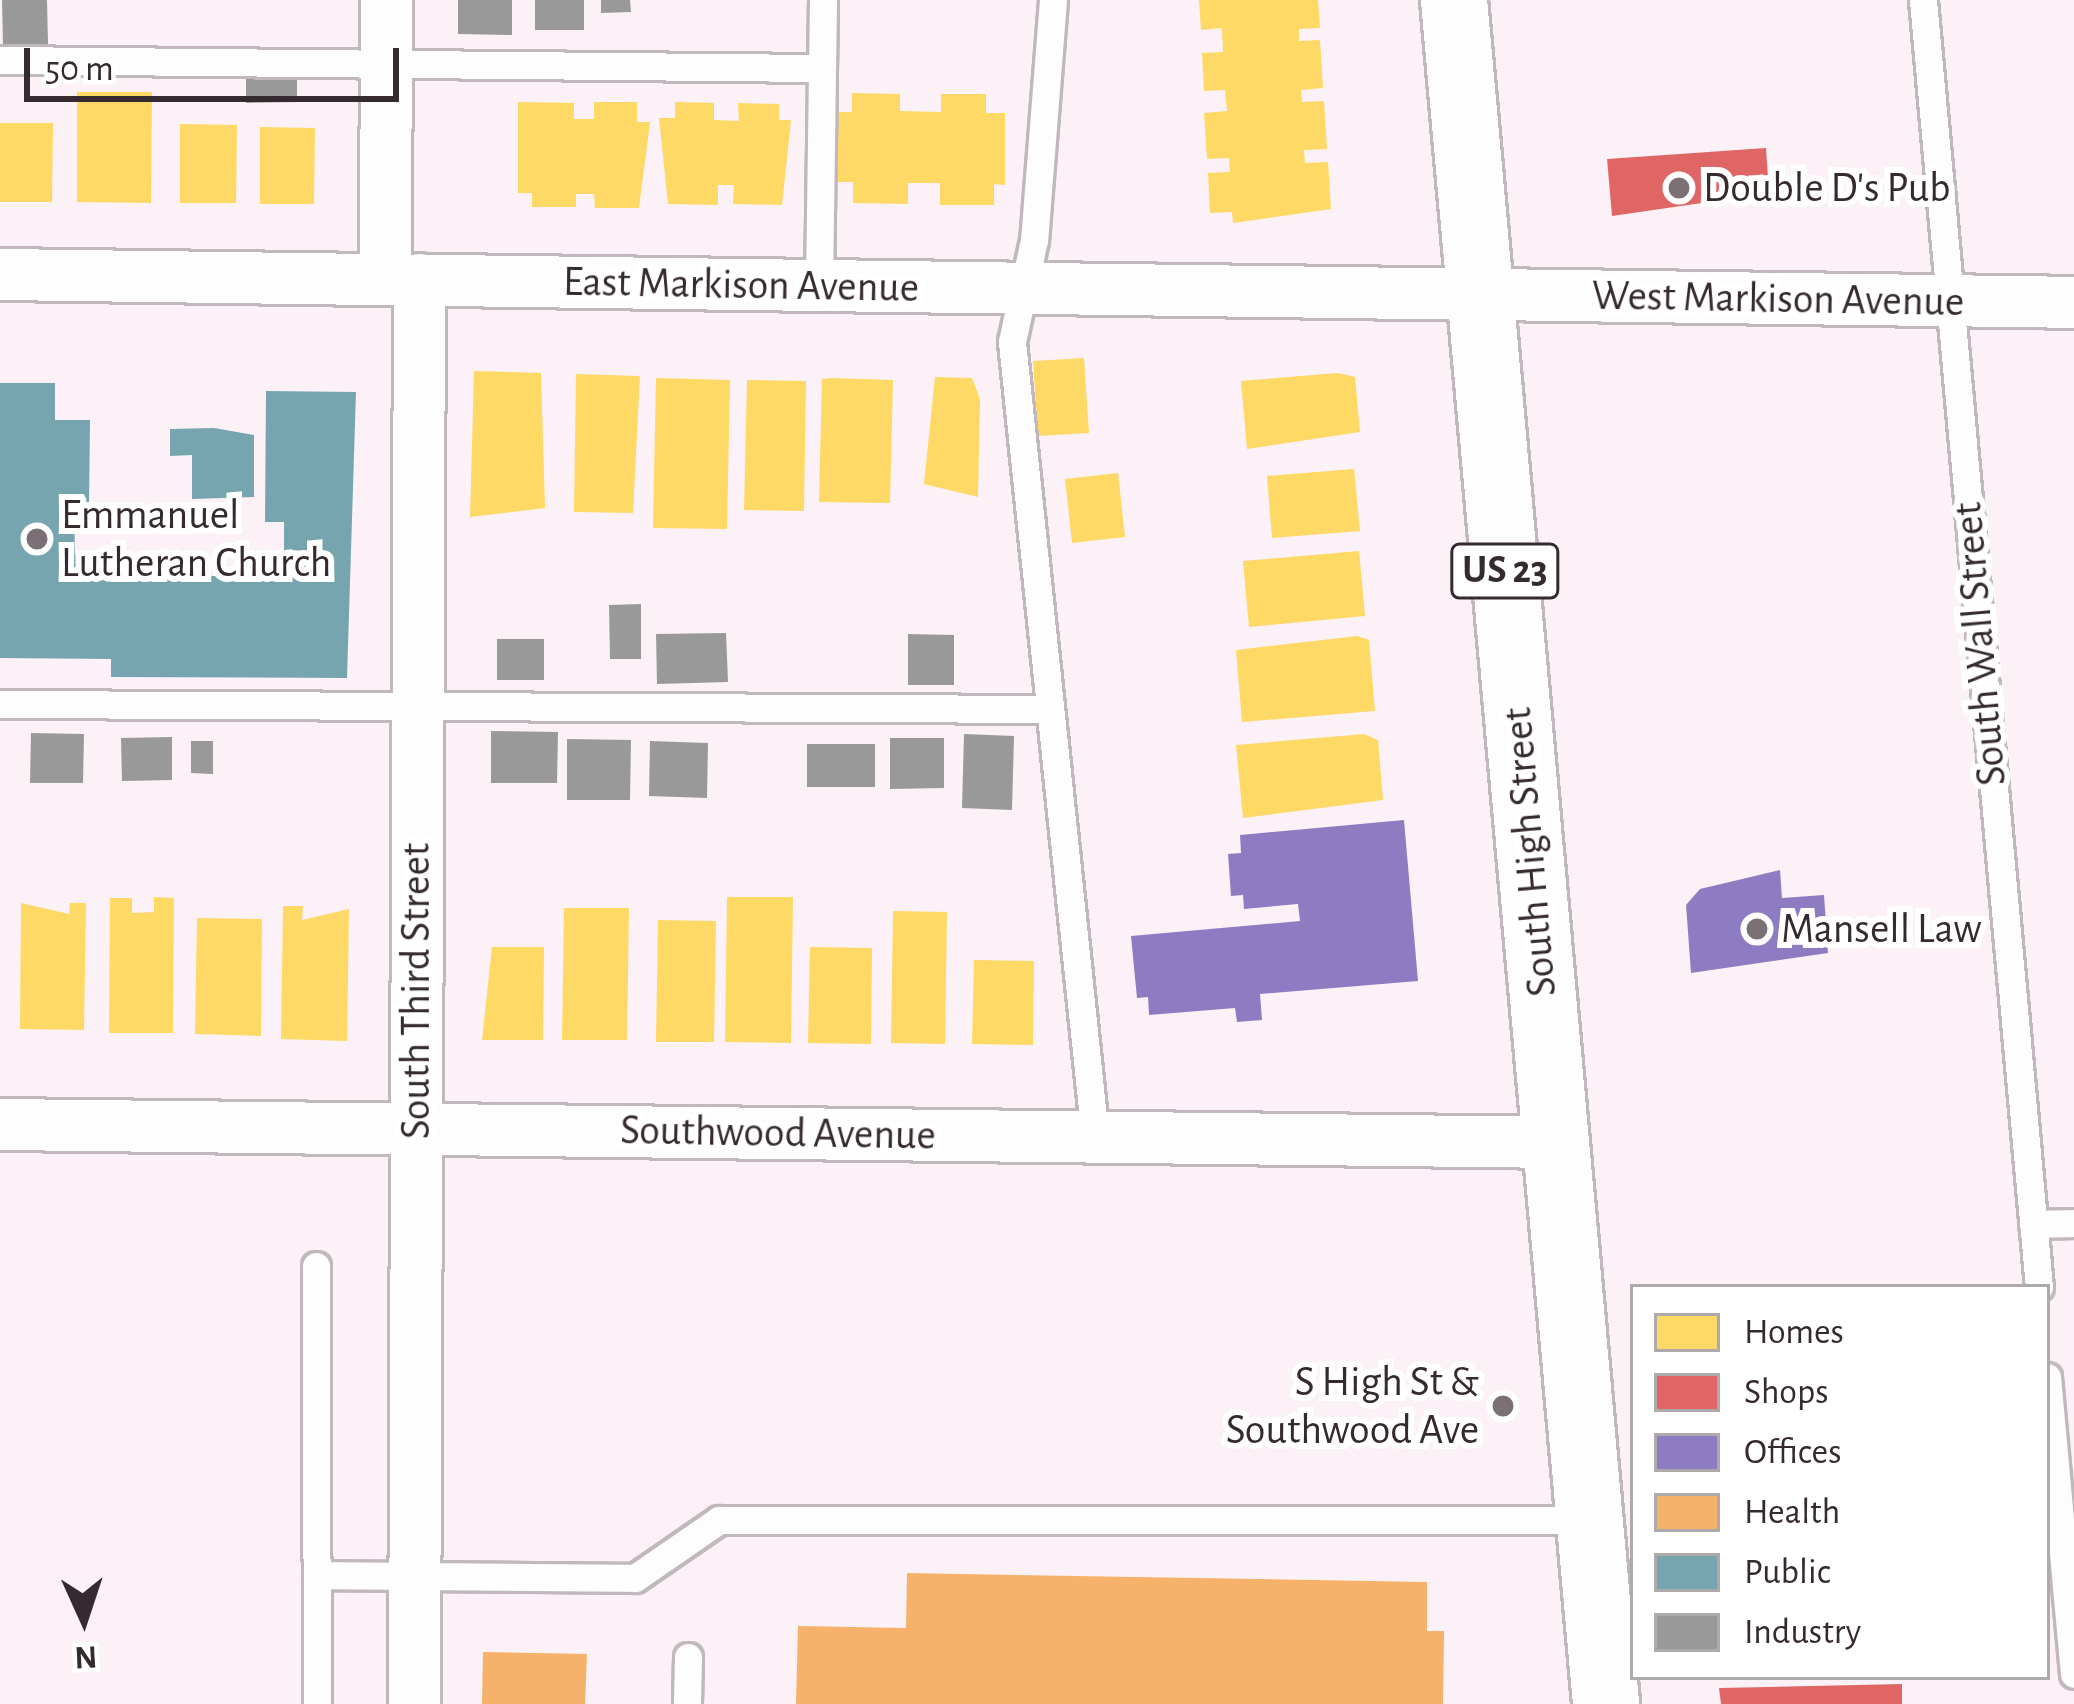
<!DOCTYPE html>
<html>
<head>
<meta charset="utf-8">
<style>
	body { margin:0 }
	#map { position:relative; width:2074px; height:1704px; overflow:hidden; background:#fbf1f6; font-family:"Alegreya Sans",sans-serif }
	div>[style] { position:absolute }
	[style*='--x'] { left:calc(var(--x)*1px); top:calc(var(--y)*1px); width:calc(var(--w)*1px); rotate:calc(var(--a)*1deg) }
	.homes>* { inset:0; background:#ffd966 }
	.shops>* { inset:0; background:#e06666 }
	.offices>* { inset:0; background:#8e7cc3 }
	.health>* { inset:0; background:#f6b26b }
	.public>* { inset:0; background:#76a5af }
	.industry>* { inset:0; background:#999 }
	.roads { filter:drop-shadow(3px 0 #c1b8bd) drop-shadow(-3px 0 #c1b8bd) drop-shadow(0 3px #c1b8bd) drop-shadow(0 -3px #c1b8bd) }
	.lane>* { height:27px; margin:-13.5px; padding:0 13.5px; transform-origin:13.5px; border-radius:13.5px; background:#fefdfe }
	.street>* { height:51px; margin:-25.5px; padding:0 25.5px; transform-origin:25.5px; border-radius:25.5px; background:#fefdfe }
	.primary>* { height:66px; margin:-33px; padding:0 33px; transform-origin:33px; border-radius:33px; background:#fefdfe }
	.dots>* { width:33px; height:33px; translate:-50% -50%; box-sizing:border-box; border:6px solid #fff; border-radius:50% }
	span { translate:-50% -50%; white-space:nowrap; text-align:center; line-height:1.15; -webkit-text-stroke:12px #fff; paint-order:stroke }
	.shield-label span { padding:3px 9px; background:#fff; border:3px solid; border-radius:9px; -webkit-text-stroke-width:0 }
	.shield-label { font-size:39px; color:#352a30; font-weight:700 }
	.poi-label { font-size:42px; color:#352a30 }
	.left { translate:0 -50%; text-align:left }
	.right { translate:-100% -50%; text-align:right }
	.street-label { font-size:42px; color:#352a30 }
	.legend { position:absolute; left:1630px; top:1284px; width:420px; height:396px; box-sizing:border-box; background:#fff; border:3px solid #aeaaac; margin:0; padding:15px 21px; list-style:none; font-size:36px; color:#352a30 }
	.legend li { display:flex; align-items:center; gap:24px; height:60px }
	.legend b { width:60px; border:3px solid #aeaaac }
	.north { position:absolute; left:24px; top:1560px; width:120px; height:120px; -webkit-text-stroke:9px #fff; paint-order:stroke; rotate:177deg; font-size:33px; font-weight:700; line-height:48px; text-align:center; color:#352a30 }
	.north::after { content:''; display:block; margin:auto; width:42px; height:54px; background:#352a30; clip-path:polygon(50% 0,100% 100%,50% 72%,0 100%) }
	.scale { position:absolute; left:24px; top:48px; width:375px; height:54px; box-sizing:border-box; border:6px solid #352a30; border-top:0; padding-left:15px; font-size:36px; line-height:42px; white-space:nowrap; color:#352a30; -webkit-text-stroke:9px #fff; paint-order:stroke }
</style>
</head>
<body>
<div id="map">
	<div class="homes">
		<i style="clip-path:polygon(1199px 0,1318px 0,1320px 28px,1299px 29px,1299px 41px,1320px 40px,1323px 88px,1301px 90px,1302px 102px,1324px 101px,1327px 149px,1304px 150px,1305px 163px,1328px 162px,1331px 209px,1233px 223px,1232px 212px,1210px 213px,1208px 173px,1230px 172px,1229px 158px,1207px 159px,1204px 113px,1227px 111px,1225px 90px,1204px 91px,1202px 53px,1223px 52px,1222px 28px,1201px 30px)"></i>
		<i style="clip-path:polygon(77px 92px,152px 92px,151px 203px,77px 202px)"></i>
		<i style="clip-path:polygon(852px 93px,900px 94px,900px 111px,941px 112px,941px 94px,986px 94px,986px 113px,1005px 113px,1005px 185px,994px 184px,994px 205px,940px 205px,940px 183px,908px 183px,908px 204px,853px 203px,853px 182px,837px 182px,837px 112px,852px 112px)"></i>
		<i style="clip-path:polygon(518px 102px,574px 103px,574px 119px,594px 119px,594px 102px,637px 102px,637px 122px,650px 122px,639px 208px,595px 208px,594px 194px,576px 194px,576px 207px,532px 207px,532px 193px,518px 193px)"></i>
		<i style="clip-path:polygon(675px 102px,714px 103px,714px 120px,739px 121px,738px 103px,779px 104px,779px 120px,791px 120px,782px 205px,733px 204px,734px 185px,718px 185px,718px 205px,668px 204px,659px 118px,675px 118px)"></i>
		<i style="clip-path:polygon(0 123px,53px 123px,52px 202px,0 202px)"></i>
		<i style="clip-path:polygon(180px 124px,237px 125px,236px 203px,180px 203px)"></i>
		<i style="clip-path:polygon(260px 127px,315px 128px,314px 204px,260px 204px)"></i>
		<i style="clip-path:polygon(1084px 358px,1089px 433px,1038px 436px,1033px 361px)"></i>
		<i style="clip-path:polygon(474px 371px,541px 373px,545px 508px,470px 517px)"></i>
		<i style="clip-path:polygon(1338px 373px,1355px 377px,1360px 432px,1247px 449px,1241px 381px)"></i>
		<i style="clip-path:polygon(576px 374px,640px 376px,633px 513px,574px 512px)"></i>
		<i style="clip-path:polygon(935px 377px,972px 378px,980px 399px,978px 497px,924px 484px)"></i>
		<i style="clip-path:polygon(656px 378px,730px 380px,727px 529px,653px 528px)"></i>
		<i style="clip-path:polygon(831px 378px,893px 380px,890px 503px,819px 502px,822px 379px)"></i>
		<i style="clip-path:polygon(747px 380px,806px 381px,804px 511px,744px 510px)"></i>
		<i style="clip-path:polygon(1354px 469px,1360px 531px,1272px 538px,1267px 476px)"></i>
		<i style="clip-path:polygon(1118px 473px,1125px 537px,1072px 543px,1065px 479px)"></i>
		<i style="clip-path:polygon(1359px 551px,1365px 616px,1249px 627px,1243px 561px)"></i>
		<i style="clip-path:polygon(1357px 636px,1369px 640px,1375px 711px,1242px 722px,1236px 650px)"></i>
		<i style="clip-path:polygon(1364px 734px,1378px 740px,1383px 800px,1243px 818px,1236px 745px)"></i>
		<i style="clip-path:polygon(154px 897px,174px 898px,173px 1033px,109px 1033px,110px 898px,132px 898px,132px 913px,154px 912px)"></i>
		<i style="clip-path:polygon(727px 897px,793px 897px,791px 1043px,725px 1042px)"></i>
		<i style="clip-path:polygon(21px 903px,69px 914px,70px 903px,86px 903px,84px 1030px,20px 1029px)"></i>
		<i style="clip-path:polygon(283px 906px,303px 906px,302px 920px,349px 909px,347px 1041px,281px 1039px)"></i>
		<i style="clip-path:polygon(564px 908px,629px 908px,627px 1040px,562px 1040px)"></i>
		<i style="clip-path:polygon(893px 911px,947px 912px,945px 1044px,891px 1043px)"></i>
		<i style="clip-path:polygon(197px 918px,262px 919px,261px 1036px,195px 1034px)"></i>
		<i style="clip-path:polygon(658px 920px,716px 921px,714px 1042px,656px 1042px)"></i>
		<i style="clip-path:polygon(492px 947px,544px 947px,543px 1040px,482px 1040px)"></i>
		<i style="clip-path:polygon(810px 947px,872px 948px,871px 1044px,808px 1043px)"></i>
		<i style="clip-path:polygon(974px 960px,1034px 961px,1033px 1045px,972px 1044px)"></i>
	</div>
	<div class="shops">
		<i style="clip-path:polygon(1766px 148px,1768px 178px,1749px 180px,1750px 196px,1612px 216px,1607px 159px)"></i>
		<i style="clip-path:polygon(1902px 1684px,1902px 1704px,1721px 1704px,1719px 1688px)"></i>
	</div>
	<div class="offices">
		<i style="clip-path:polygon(1404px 820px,1418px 981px,1260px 994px,1262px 1020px,1237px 1022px,1235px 1008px,1149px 1015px,1148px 997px,1137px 998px,1131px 936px,1300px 921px,1298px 904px,1244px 909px,1243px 895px,1231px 896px,1228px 854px,1241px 853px,1240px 835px)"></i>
		<i style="clip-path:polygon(1780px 870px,1782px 898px,1824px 895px,1828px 953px,1691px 973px,1686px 905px,1700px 889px)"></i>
	</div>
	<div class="health">
		<i style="clip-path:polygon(907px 1573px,1427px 1582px,1427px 1631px,1444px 1631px,1443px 1704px,796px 1704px,798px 1626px,906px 1628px)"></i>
		<i style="clip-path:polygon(483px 1652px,587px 1654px,585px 1704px,482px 1704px)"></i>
	</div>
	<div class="public">
		<i style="clip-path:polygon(0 383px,55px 383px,55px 420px,90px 420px,89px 505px,74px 505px,75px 555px,133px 556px,133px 576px,284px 576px,284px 522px,265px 522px,266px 391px,356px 392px,347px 678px,111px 677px,111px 659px,0 658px)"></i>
		<i style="clip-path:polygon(214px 428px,254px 435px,254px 497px,192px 499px,192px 455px,170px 456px,170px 429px)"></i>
	</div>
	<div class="industry">
		<i style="clip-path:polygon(2px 0,47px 0,48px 44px,3px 45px)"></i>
		<i style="clip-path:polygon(458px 0,512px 0,512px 35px,458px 34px)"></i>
		<i style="clip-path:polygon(535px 0,584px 0,584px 30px,535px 30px)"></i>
		<i style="clip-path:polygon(601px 0,630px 0,631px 12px,601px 13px)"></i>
		<i style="clip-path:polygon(246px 75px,297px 75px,297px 102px,246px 103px)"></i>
		<i style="clip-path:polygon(641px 604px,641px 659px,610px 659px,609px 605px)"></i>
		<i style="clip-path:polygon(726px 633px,728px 682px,657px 684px,656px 634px)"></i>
		<i style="clip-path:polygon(908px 634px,954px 635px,954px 685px,908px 685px)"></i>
		<i style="clip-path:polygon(497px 639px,544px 639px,544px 680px,497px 680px)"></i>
		<i style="clip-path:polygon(491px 731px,558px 732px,557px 783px,491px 783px)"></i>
		<i style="clip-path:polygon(31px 733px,84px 734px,83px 783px,30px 783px)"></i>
		<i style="clip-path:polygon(964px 734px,1014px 736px,1012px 810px,962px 808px)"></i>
		<i style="clip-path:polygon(172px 737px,172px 780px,122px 781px,121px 738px)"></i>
		<i style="clip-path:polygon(890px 738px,944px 738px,944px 788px,890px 789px)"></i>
		<i style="clip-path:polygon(567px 739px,631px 740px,630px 800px,567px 800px)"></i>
		<i style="clip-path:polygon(191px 741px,213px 741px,213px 774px,191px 773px)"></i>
		<i style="clip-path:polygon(650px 741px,708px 743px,707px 798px,649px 796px)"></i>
		<i style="clip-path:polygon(807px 744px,875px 744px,875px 787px,807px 787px)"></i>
	</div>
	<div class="roads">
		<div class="lane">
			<i style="--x:1053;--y:0;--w:241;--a:94.5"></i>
			<i style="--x:1034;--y:240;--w:104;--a:102.2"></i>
			<i style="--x:1012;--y:342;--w:799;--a:84.04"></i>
			<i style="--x:1923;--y:0;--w:1292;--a:84.85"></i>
			<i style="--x:0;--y:60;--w:822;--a:0.56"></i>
			<i style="--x:819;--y:286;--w:286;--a:-89.2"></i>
			<i style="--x:0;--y:704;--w:1048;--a:0.27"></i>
			<i style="--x:2033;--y:1224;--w:41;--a:-1.4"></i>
			<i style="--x:316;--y:1266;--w:438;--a:89.9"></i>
			<i style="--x:2047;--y:1377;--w:298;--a:84.8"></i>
			<i style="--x:317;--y:1575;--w:318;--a:0.5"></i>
			<i style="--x:635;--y:1578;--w:102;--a:-34.6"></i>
			<i style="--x:719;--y:1520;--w:871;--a:0"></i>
			<i style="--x:687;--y:1704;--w:47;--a:-88.8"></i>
		</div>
		<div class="street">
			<i style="--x:0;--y:274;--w:2074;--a:0.77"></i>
			<i style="--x:385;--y:278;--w:278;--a:-89.8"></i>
			<i style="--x:0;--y:1124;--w:1555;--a:0.66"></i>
			<i style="--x:414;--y:1704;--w:1425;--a:-89.8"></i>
		</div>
		<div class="primary">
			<i style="--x:1454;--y:0;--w:1711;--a:84.9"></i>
		</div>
	</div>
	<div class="dots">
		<i style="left:1679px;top:188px;background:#7a7075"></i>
		<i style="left:37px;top:539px;background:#7a7075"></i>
		<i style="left:1757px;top:929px;background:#7a7075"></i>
		<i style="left:1503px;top:1406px;background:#7a7075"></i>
	</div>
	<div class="shield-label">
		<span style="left:1505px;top:571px">US 23</span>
	</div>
	<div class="poi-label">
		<span class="left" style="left:1703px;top:188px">Double D's Pub</span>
		<span class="left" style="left:61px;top:539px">Emmanuel<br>Lutheran Church</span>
		<span class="left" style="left:1781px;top:929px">Mansell Law</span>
		<span class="right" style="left:1479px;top:1406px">S High St &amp;<br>Southwood Ave</span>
	</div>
	<div class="street-label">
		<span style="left:741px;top:285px;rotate:1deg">East Markison Avenue</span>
		<span style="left:1778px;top:299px;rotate:1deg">West Markison Avenue</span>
		<span style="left:1980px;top:644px;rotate:-95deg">South Wall Street</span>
		<span style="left:1530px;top:852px;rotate:-95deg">South High Street</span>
		<span style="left:416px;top:991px;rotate:-90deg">South Third Street</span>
		<span style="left:778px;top:1133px;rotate:1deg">Southwood Avenue</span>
	</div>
	<ul class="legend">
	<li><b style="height:33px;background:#ffd966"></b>Homes</li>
	<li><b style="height:33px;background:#e06666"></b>Shops</li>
	<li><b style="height:33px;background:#8e7cc3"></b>Offices</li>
	<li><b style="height:33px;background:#f6b26b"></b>Health</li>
	<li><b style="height:33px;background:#76a5af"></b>Public</li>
	<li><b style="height:33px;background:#999"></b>Industry</li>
	</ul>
	<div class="north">N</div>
	<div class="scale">50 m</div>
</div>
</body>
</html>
